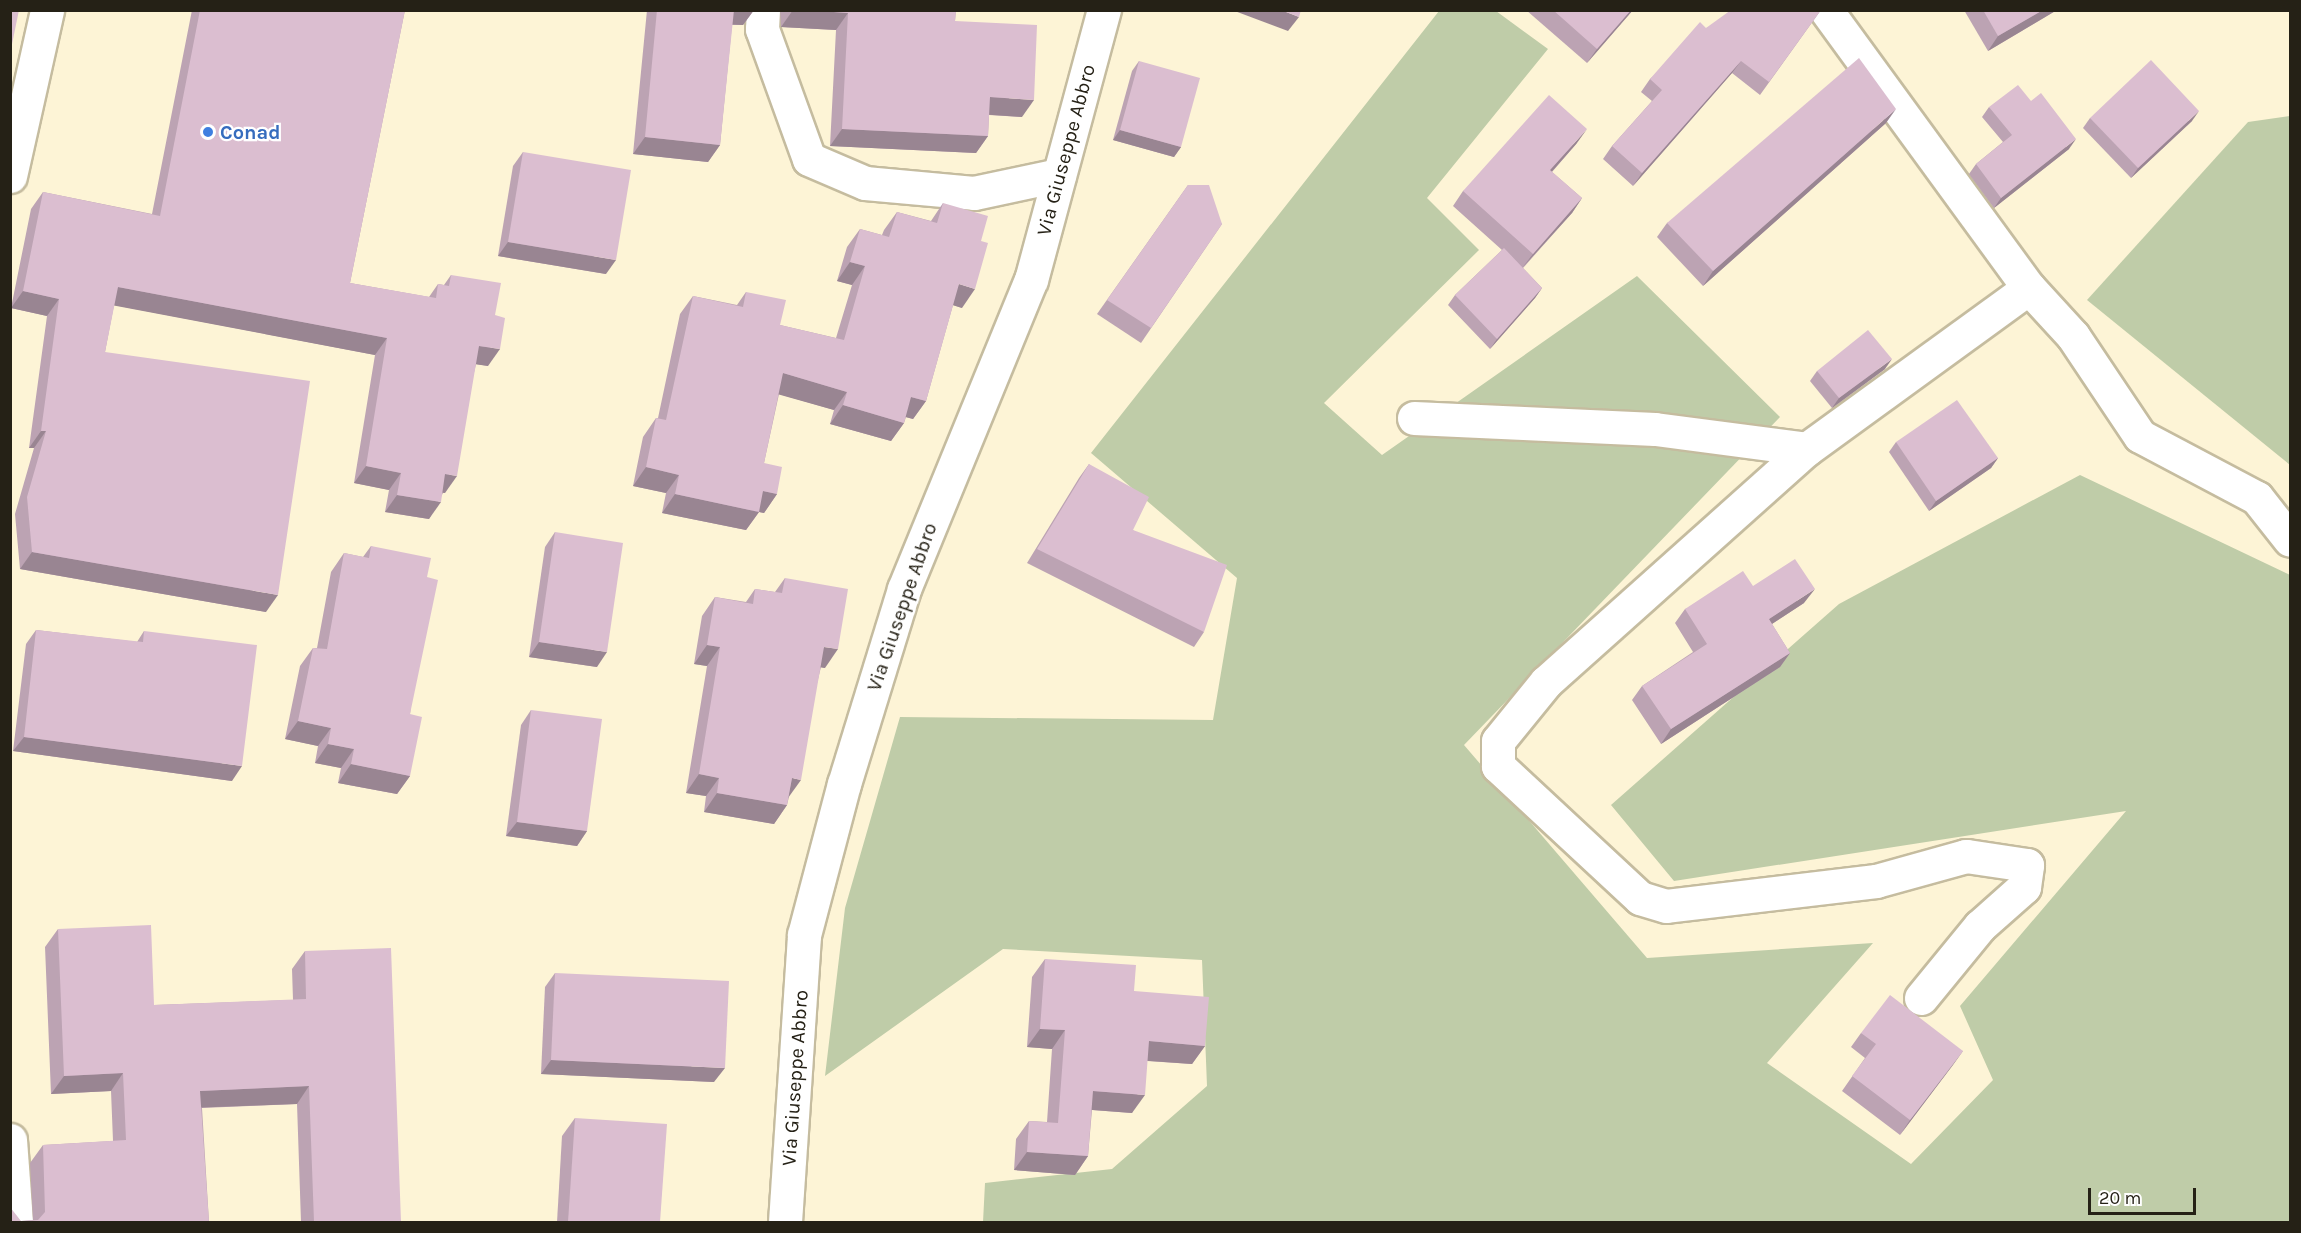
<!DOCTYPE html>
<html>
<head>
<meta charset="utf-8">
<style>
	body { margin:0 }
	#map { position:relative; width:2301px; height:1233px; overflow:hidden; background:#fdf4d6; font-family:Karla,sans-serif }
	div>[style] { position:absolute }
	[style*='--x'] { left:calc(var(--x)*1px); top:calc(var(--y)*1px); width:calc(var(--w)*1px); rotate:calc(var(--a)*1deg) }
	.green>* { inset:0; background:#bfcca8 }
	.roads { filter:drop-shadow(2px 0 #c5bc9f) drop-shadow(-2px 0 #c5bc9f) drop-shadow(0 2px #c5bc9f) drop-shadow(0 -2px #c5bc9f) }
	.street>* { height:33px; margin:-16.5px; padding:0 16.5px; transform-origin:16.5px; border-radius:16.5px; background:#fff }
	.secondary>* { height:33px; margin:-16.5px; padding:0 16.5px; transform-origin:16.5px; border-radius:16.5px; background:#fff }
	.wall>* { inset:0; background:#bca3b3 }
	.shaded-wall>* { inset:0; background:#998592 }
	.building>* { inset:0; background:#dbbed0 }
	.dots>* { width:16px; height:16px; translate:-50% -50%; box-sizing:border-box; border:3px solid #fff; border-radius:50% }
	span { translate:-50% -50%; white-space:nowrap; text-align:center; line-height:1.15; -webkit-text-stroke:4.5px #fff; paint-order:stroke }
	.shop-label { font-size:20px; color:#366cbe; font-weight:700 }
	.left { translate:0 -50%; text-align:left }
	.street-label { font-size:20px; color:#252116 }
	.frame { position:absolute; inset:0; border:12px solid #252116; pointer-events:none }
	.scale { position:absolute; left:2088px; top:1188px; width:108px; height:27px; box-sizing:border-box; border:3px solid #252116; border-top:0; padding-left:8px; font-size:18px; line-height:21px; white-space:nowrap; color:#252116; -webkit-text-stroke:4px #fff; paint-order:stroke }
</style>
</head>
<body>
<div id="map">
	<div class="green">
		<i style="clip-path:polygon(1439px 11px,1496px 11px,1548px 49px,1427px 198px,1479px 250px,1324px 403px,1382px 455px,1637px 276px,1780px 417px,1464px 745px,1647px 958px,1873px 943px,1767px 1063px,1911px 1164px,1993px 1080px,1960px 1006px,2126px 811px,1674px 881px,1611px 805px,1839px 604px,2080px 475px,2290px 575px,2290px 1222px,983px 1222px,985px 1183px,1112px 1169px,1207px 1086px,1202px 960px,1003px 949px,825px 1076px,845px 908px,900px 717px,1213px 720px,1237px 578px,1091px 453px)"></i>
		<i style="clip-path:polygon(2290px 116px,2290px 465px,2087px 300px,2248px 122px)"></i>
	</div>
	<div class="roads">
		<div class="street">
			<i style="--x:763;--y:10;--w:19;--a:93"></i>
			<i style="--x:762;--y:29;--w:138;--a:70.1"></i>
			<i style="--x:809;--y:159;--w:61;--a:23.2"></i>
			<i style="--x:865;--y:183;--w:109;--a:5.2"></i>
			<i style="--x:974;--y:193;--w:87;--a:-12"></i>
			<i style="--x:1826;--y:10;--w:344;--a:53.9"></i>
			<i style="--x:2029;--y:288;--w:65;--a:47.5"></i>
			<i style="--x:2073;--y:336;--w:120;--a:56.2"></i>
			<i style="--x:2140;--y:436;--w:132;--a:27.9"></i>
			<i style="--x:2257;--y:498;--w:53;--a:51.8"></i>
			<i style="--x:1414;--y:418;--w:241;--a:2.6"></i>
			<i style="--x:1655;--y:429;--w:153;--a:7.5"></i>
			<i style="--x:1921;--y:998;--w:93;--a:-50.7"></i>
			<i style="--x:1980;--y:926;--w:59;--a:-41.6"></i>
			<i style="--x:2024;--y:887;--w:22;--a:-82"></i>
			<i style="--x:2027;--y:865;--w:62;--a:-171.6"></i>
			<i style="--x:1966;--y:856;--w:93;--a:164.5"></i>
			<i style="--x:1876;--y:881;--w:211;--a:173.2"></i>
			<i style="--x:1666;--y:906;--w:27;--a:-163"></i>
			<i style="--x:1640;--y:898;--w:194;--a:-137.1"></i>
			<i style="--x:1498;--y:766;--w:25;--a:-90"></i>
			<i style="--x:1498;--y:741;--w:76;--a:-50.9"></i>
			<i style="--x:1546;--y:682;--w:350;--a:-41.8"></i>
			<i style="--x:1807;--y:449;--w:274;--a:-36"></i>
		</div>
		<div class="secondary">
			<i style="--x:10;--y:176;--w:170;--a:-77.4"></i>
			<i style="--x:10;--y:1140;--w:82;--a:85.8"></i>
			<i style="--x:785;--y:1222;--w:288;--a:-86.2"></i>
			<i style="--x:804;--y:935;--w:156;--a:-75.2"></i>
			<i style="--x:844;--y:784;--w:204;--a:-72.9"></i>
			<i style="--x:904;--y:589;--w:334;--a:-67.7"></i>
			<i style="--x:1031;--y:280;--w:280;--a:-74.9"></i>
		</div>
	</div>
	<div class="wall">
		<i style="clip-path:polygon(192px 10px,405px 10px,350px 283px,429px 297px,438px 284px,444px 285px,451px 275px,495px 315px,488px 366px,476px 364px,445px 493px,443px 493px,429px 519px,385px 512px,389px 490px,354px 483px,375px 355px,114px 305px,105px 352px,266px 612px,20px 569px,15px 514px,34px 448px,29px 448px,47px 316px,11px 308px,31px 209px,43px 192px,152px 214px)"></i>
		<i style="clip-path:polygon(647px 10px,754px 10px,743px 25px,732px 25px,720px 145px,708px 162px,633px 154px)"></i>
		<i style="clip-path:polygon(780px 10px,956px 10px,955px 21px,1022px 117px,989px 115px,988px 136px,976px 153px,830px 146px,836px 30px,781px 27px)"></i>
		<i style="clip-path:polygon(1526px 10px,1633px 10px,1587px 63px)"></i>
		<i style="clip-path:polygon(1821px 10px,1760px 95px,1732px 73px,1633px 186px,1603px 159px,1612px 146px,1652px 101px,1641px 92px,1650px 79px,1706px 28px)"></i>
		<i style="clip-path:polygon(1964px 10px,2057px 10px,1988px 51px)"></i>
		<i style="clip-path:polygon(1139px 61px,1181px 147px,1174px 157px,1113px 140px,1132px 71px)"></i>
		<i style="clip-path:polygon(1989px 107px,2069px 149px,1994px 208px,1969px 174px,1976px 164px,2003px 142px,1982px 117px)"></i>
		<i style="clip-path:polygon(2090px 118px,2192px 121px,2131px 178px,2083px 128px)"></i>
		<i style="clip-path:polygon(1886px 123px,1703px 286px,1657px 237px,1667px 223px)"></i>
		<i style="clip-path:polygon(1577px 143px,1552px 172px,1582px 198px,1572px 213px,1523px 268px,1542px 288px,1535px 298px,1490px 349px,1448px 305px,1455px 295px,1502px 250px,1453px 206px,1463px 191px)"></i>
		<i style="clip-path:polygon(523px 152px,606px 274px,498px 256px,513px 166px)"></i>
		<i style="clip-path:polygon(1188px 185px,1222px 224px,1141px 343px,1097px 314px)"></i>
		<i style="clip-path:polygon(943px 203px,962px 308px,953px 305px,926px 401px,913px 419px,906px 417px,904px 423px,891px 441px,830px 424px,834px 410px,779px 394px,764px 463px,777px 494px,764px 513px,759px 512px,746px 530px,662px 513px,666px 493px,633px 486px,643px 437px,656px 418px,658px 418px,680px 314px,693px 296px,737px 305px,746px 292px,780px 325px,836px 338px,852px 285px,837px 281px,847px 247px,860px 229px,882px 235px,884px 230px,897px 212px,931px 221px)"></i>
		<i style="clip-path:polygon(1885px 369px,1832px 408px,1810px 381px,1817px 371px)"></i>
		<i style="clip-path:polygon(1896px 442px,1998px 458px,1991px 468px,1929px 511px,1889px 452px)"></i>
		<i style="clip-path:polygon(1089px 464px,1133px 530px,1204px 632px,1194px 647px,1027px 563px,1079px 478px)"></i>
		<i style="clip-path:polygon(555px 532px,597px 667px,529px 657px,545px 547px)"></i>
		<i style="clip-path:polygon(371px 546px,427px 577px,410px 714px,410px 776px,397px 794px,338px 783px,341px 768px,315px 763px,318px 746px,285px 739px,300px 666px,313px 648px,317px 648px,331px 572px,344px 553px,363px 557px)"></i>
		<i style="clip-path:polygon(785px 578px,825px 668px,821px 667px,787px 805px,774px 824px,704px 812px,706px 796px,686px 793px,707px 666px,694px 664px,702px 616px,715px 597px,746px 602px,755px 589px,775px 592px)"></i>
		<i style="clip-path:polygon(1753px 586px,1804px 603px,1772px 624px,1790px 653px,1780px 667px,1661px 744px,1632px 700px,1642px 686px,1693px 652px,1675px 623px,1685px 609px)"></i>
		<i style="clip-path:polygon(36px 630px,137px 642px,144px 631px,232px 781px,13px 751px,26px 644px)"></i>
		<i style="clip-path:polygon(531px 710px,587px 831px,577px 846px,506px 836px,521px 725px)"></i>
		<i style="clip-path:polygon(58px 929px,154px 1005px,293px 1000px,292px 969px,305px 951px,401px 1222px,301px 1222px,297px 1104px,202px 1108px,209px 1222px,21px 1221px,33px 1220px,30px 1163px,43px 1145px,113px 1141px,111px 1091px,51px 1094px,45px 947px)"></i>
		<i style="clip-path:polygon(1045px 959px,1134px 991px,1205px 1046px,1192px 1064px,1147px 1061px,1132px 1113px,1092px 1110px,1088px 1156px,1075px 1175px,1014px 1170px,1016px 1139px,1029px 1121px,1047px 1122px,1052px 1049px,1027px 1047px,1032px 977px)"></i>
		<i style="clip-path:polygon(555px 973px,714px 1082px,541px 1074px,545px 987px)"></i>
		<i style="clip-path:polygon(1861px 1033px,1963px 1051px,1900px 1135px,1842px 1091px,1865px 1058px,1851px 1047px)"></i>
		<i style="clip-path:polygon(575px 1118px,660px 1222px,557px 1222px,562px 1136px)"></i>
	</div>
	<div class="shaded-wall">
		<i style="clip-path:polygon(731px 10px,754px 10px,743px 25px,722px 24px)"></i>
		<i style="clip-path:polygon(793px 10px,805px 10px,848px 13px,836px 30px,781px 27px)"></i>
		<i style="clip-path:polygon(1232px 10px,1281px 10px,1299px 17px,1288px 31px)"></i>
		<i style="clip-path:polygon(1631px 10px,1633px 10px,1587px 63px,1597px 49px)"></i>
		<i style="clip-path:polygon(2043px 10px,2057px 10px,1988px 51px,1998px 36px)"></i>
		<i style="clip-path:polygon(1741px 61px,1732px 73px,1633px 186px,1642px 173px)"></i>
		<i style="clip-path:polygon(990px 97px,1034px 100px,1022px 117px,978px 114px)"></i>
		<i style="clip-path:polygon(1896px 109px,1886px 123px,1703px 286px,1713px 271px)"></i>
		<i style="clip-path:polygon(2199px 111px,2192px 121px,2131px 178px,2138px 168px)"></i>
		<i style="clip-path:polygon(842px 129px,988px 136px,976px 153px,830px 146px)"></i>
		<i style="clip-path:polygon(1587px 129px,1577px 143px,1540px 185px,1550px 170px)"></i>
		<i style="clip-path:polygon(1120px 130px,1181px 147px,1174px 157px,1113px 140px)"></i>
		<i style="clip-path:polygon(645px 137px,720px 145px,708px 162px,633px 154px)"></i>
		<i style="clip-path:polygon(2076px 139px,2069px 149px,1994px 208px,2001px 198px)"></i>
		<i style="clip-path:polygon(1582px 198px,1572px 213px,1522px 268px,1533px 254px)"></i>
		<i style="clip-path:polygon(508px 242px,616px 260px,606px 274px,498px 256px)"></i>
		<i style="clip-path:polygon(850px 262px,865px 266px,852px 285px,837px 281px)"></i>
		<i style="clip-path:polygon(959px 284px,975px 289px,962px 308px,946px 303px)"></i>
		<i style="clip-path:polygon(118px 287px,387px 338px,375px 355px,106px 304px)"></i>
		<i style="clip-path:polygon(1542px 288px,1535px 298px,1490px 349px,1497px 339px)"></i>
		<i style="clip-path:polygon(23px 291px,59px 299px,47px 316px,11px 308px)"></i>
		<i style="clip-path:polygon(479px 346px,500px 349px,488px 366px,467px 363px)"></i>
		<i style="clip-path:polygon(1892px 359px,1885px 369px,1832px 408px,1839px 398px)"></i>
		<i style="clip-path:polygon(783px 373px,847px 392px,834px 410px,770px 392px)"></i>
		<i style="clip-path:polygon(911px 397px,926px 401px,913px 419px,898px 415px)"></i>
		<i style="clip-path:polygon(843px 405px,904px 423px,891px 441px,830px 424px)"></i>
		<i style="clip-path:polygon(41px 431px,46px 431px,34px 448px,29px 448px)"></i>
		<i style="clip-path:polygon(1998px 458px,1991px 468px,1929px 511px,1936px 501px)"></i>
		<i style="clip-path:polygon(366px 466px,401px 473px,389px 490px,354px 483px)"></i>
		<i style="clip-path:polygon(646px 467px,679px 475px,666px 493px,633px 486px)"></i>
		<i style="clip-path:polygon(445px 474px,457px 476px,445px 493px,433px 491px)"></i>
		<i style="clip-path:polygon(763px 491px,777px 494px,764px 513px,750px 510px)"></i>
		<i style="clip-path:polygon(675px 494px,759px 512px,746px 530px,662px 513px)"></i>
		<i style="clip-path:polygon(397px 495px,441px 502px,429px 519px,385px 512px)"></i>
		<i style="clip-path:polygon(32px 552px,278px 595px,266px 612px,20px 569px)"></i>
		<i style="clip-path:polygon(1815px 589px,1804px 603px,1758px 633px,1769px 619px)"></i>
		<i style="clip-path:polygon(539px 642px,607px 652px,597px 667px,529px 657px)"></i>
		<i style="clip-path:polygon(707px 645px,720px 647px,707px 666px,694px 664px)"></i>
		<i style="clip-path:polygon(824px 647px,838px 649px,825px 668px,811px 666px)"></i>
		<i style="clip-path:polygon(1790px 653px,1780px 667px,1661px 744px,1671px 729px)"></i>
		<i style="clip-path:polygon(298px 721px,331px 728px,318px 746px,285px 739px)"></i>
		<i style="clip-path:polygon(24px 737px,242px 766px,232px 781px,13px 751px)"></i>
		<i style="clip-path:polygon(328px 744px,354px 749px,341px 768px,315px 763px)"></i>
		<i style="clip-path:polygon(351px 764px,410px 776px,397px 794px,338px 783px)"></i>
		<i style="clip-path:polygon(699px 774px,719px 778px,706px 796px,686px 793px)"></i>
		<i style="clip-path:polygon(792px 778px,801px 780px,788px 798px)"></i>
		<i style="clip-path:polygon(717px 793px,787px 805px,774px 824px,704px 812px)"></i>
		<i style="clip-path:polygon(517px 822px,587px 831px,577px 846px,506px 836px)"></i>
		<i style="clip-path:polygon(1040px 1029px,1065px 1030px,1052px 1049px,1027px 1047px)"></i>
		<i style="clip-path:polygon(1149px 1041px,1205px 1046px,1192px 1064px,1136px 1060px)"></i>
		<i style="clip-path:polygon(1963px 1051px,1953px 1065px,1900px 1135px,1910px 1120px)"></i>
		<i style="clip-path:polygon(551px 1060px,725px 1068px,714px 1082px,541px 1074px)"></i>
		<i style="clip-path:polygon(123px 1073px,111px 1091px,51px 1094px,64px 1076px)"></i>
		<i style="clip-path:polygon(309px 1086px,297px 1104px,188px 1108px,200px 1091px)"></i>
		<i style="clip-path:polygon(1093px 1091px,1145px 1095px,1132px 1113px,1080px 1109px)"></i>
		<i style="clip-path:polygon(1027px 1152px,1088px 1156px,1075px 1175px,1014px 1170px)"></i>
	</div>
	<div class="building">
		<i style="clip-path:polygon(10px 10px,19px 10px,10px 54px)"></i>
		<i style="clip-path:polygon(200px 10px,405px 10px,350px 283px,436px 298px,438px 284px,449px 286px,451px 275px,501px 283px,495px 315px,505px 318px,500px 349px,479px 346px,457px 476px,445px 474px,441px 502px,397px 495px,401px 473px,366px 466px,387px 338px,118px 287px,105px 352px,310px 381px,278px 595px,32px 552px,27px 497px,46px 431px,41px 431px,59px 299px,23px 291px,43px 192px,160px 216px)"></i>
		<i style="clip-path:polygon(657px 10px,734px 10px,720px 145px,645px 137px)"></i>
		<i style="clip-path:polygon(805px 10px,956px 10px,955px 21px,1037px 25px,1034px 100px,990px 97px,988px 136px,842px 129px,848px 13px)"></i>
		<i style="clip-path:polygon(1281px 10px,1301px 10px,1299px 17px)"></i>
		<i style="clip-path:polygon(1553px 10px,1631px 10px,1597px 49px)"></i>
		<i style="clip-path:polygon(1731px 10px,1821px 10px,1769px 82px,1741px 61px,1642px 173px,1612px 146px,1662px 90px,1650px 79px,1700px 22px,1706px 28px)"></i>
		<i style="clip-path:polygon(1983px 10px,2043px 10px,1998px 36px)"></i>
		<i style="clip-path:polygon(1859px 58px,1896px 109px,1713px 271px,1667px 223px)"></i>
		<i style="clip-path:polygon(2151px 60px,2199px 111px,2138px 168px,2090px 118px)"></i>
		<i style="clip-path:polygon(1139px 61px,1200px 78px,1181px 147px,1120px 130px)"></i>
		<i style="clip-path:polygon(2018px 85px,2031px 101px,2041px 93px,2076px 139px,2001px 198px,1976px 164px,2012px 135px,1989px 107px)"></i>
		<i style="clip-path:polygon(1549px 95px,1587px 129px,1550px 170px,1582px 198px,1533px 254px,1463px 191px)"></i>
		<i style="clip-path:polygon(523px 152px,631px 170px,616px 260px,508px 242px)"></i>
		<i style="clip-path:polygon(1188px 185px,1209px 185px,1222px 224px,1151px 328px,1107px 300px)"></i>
		<i style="clip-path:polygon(943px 203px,988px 216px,981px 241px,988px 243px,975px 289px,959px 284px,926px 401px,911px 397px,904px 423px,843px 405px,847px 392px,783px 373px,764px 463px,782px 467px,777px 494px,763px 491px,759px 512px,675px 494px,679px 475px,646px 467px,656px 418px,666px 420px,693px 296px,743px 307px,746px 292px,786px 300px,780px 325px,844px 340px,865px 266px,850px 262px,860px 229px,889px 237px,897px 212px,937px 223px)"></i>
		<i style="clip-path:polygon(1504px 248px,1542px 288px,1497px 339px,1455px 295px)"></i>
		<i style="clip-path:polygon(1868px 330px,1892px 359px,1839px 398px,1817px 371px)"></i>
		<i style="clip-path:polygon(1957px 400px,1998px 458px,1936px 501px,1896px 442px)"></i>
		<i style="clip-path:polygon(1089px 464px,1149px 497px,1133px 530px,1227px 565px,1204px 632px,1037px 549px)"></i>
		<i style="clip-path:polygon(555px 532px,623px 543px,607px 652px,539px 642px)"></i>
		<i style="clip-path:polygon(371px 546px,431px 558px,427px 577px,438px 580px,410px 714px,422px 717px,410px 776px,351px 764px,354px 749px,328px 744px,331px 728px,298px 721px,313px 648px,327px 649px,344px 553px,369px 558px)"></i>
		<i style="clip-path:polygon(1795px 559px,1815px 589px,1769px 619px,1790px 653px,1671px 729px,1642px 686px,1707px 644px,1685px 609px,1743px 571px,1753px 586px)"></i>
		<i style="clip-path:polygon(785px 578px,848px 589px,838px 649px,824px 647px,801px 780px,792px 778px,787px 805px,717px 793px,719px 778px,699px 774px,720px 647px,707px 645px,715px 597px,753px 604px,755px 589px,782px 593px)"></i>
		<i style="clip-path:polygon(36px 630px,143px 642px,144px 631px,257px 645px,242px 766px,24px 737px)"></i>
		<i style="clip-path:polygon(531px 710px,602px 719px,587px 831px,517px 822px)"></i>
		<i style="clip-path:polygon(151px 925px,154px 1005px,306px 999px,305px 951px,391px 948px,401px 1222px,314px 1222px,309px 1086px,200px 1091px,209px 1222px,10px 1222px,10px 1207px,21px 1221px,38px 1220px,45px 1212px,43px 1145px,126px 1140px,123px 1073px,64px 1076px,58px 929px)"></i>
		<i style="clip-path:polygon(1045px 959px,1136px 965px,1134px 991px,1209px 997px,1205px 1046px,1149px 1041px,1145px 1095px,1093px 1091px,1088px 1156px,1027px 1152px,1029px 1121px,1058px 1123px,1065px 1030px,1040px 1029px)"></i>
		<i style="clip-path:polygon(555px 973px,729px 981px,725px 1068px,551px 1060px)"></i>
		<i style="clip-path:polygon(1890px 995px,1963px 1051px,1910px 1120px,1852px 1076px,1876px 1044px,1861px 1033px)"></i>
		<i style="clip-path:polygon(575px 1118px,667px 1124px,660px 1222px,568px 1222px)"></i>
	</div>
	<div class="dots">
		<i style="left:208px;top:132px;background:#3f7fe0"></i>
	</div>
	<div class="shop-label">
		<span class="left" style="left:220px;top:132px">Conad</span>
	</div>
	<div class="street-label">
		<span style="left:1066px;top:150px;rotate:-75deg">Via Giuseppe Abbro</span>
		<span style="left:902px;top:607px;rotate:-71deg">Via Giuseppe Abbro</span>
		<span style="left:795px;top:1078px;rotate:-86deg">Via Giuseppe Abbro</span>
	</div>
	<div class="frame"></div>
	<div class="scale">20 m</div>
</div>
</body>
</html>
